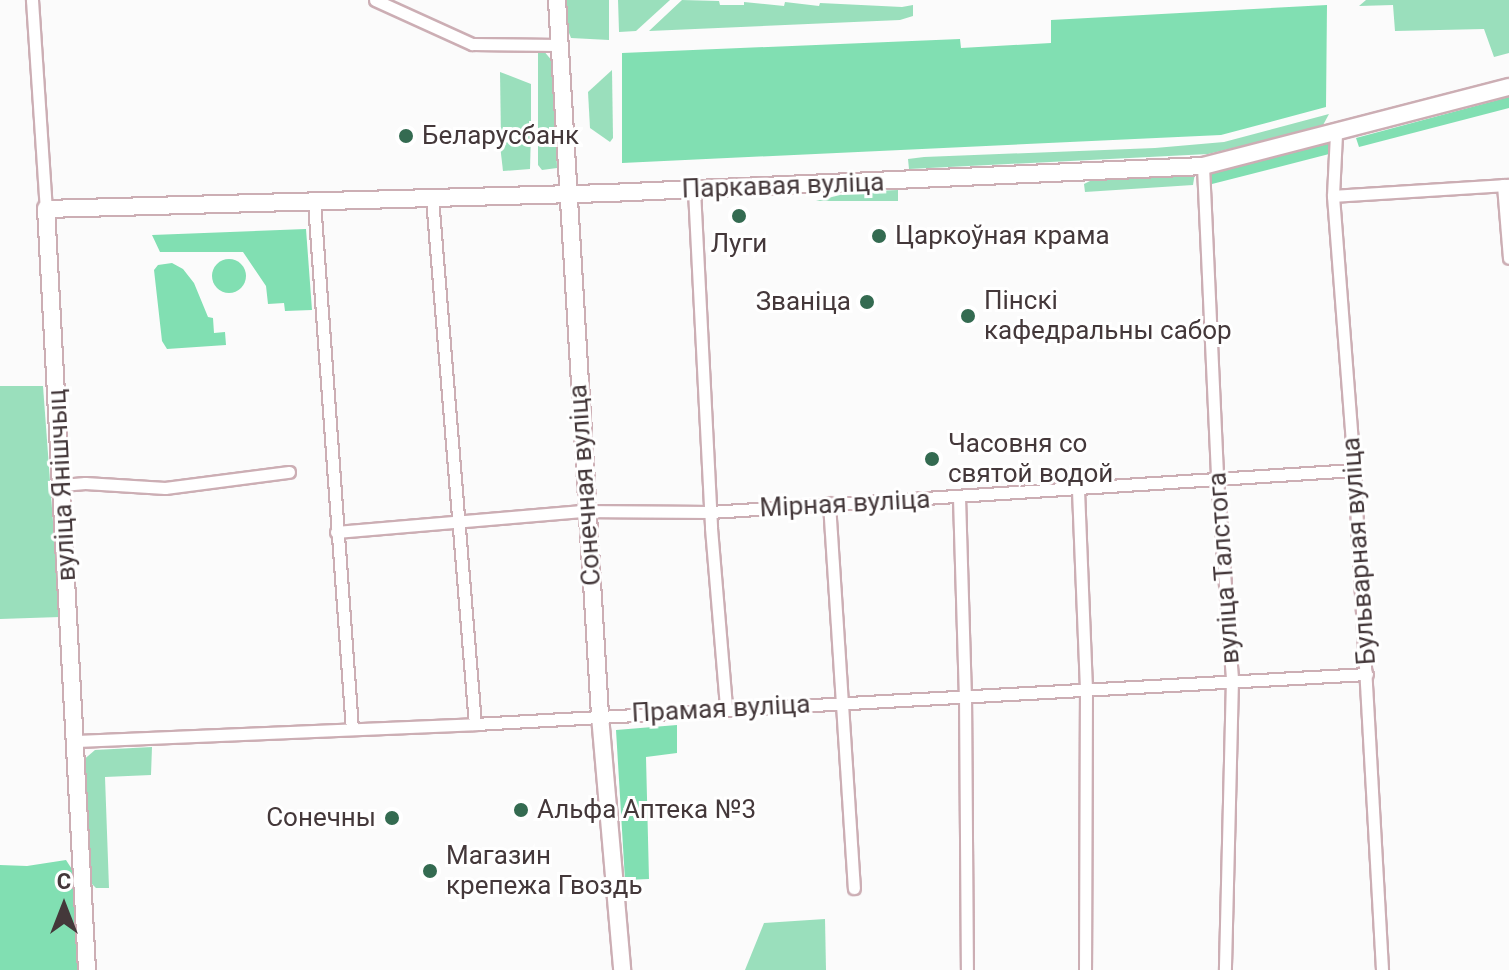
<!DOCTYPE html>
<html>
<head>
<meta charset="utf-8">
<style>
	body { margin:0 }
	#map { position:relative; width:1509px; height:970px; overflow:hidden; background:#fbfbfb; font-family:Roboto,sans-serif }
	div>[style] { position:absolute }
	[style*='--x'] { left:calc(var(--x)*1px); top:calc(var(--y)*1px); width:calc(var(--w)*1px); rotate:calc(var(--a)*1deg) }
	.green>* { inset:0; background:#9adfbc }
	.forest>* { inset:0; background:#81dfb2 }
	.round { border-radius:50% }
	.roads { filter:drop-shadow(2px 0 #ccaeb4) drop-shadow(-2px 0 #ccaeb4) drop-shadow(0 2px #ccaeb4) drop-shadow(0 -2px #ccaeb4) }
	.street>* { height:11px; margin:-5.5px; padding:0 5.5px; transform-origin:5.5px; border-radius:5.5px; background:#fff }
	.secondary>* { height:16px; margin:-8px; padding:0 8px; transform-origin:8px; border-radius:8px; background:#fff }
	.dots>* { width:22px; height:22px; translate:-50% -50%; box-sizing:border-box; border:4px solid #fff; border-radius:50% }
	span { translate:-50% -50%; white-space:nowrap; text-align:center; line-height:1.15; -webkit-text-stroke:6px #fff; paint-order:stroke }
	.poi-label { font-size:26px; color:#44383a }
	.left { translate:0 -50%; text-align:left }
	.right { translate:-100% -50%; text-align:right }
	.street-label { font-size:26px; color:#44383a }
	.north { position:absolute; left:24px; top:866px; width:80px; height:80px; -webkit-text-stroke:6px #fff; paint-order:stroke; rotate:0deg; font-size:22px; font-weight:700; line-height:32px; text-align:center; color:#44383a }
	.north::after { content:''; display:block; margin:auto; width:28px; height:36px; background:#44383a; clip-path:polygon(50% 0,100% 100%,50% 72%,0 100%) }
</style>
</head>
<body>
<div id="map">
	<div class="green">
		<i style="clip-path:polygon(565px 0,609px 0,609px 40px,571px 38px,566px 25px)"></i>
		<i style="clip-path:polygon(618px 0,670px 0,636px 31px,619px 32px)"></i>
		<i style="clip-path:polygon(682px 0,719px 1px,720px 5px,744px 5px,744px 2px,784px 6px,785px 2px,819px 6px,820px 3px,902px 7px,913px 5px,913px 16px,900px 20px,649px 31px)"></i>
		<i style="clip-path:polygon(1366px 0,1509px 0,1509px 53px,1494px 57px,1484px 29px,1395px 31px,1393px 5px,1359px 6px)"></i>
		<i style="clip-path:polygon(538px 50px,543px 50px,553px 62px,557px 168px,542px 170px,538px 165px)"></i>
		<i style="clip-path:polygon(612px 70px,613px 138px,610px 142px,590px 128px,588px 92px)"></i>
		<i style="clip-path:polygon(500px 72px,531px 84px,531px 127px,501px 139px)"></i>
		<i style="clip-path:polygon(1329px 114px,1322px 127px,1208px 154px,909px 169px,908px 159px,924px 157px,1155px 148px,1224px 142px)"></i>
		<i style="clip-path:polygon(531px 132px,530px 169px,503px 171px,500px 145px)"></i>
		<i style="clip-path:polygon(1195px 173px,1193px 185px,1085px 192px,1084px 184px,1092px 180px)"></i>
		<i style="clip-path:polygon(898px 190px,898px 201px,816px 201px,852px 192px)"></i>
		<i style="clip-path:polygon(0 386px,43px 386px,60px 617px,0 619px)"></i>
		<i style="clip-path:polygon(152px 747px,151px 775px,105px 777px,109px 888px,96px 888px,87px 879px,81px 762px,95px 750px)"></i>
		<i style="clip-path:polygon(825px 919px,826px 970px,745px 970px,764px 923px)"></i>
	</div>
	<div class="forest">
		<i style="clip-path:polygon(1327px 5px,1326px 107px,1221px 135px,622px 163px,622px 53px,960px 39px,961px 48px,1051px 43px,1051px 20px)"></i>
		<i style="clip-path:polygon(1509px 97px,1509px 108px,1359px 147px,1356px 138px)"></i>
		<i style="clip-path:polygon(1331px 143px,1333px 153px,1212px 184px,1209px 177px,1213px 172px)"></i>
		<i style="clip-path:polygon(306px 229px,312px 310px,285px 311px,284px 303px,268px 304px,266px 286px,243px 252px,160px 252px,152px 235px)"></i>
		<i class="round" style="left:212px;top:259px;width:34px;height:34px"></i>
		<i style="clip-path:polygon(172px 263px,183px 269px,194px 283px,208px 317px,213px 318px,214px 333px,225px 332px,226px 345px,167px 349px,162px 341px,154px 270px,158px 265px)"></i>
		<i style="clip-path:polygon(677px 725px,677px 753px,646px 757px,649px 879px,625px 880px,616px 730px)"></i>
		<i style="clip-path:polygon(66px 860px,77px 877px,81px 970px,0 970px,0 865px,27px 866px)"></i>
	</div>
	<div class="roads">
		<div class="street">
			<i style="--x:32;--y:0;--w:209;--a:86.2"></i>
			<i style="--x:375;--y:0;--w:107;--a:24.4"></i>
			<i style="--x:472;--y:44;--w:86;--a:0.7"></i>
			<i style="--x:1336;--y:134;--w:62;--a:92.8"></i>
			<i style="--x:1333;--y:196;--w:275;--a:85.6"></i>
			<i style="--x:1354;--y:470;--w:501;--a:86.79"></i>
			<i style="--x:1203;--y:166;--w:313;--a:87.4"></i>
			<i style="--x:1217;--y:479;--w:201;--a:85.7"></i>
			<i style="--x:1232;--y:679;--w:291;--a:91.4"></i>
			<i style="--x:1503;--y:185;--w:73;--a:85.3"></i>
			<i style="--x:694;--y:190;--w:338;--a:87.1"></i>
			<i style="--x:711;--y:528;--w:181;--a:85.2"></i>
			<i style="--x:1333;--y:196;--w:176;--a:-3.6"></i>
			<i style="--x:432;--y:198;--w:528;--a:85.33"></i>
			<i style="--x:314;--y:202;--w:528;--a:85.88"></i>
			<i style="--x:62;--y:485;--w:23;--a:-5"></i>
			<i style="--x:85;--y:483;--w:80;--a:3.6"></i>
			<i style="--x:165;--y:488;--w:125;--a:-7.4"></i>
			<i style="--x:1078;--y:490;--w:197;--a:87.7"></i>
			<i style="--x:1086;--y:687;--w:283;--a:90.2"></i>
			<i style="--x:959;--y:497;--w:197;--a:88.3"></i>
			<i style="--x:965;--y:694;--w:276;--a:89.6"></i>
			<i style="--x:829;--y:503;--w:386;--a:86.3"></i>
			<i style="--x:336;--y:532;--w:244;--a:-4.9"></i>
			<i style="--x:579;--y:511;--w:131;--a:0.4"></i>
			<i style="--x:710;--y:512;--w:645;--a:-3.73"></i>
			<i style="--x:76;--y:741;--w:399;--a:-2.4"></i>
			<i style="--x:475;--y:724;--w:893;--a:-3.21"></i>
		</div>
		<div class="secondary">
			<i style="--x:557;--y:0;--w:717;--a:86.56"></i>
			<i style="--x:600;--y:716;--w:255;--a:85"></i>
			<i style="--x:87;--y:970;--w:762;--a:-93.08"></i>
			<i style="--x:46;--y:209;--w:563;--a:-1.63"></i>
			<i style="--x:609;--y:193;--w:595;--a:-2.6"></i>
			<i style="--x:1203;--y:166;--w:316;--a:-14.5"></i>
		</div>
	</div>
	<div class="dots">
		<i style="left:406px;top:136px;background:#346b51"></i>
		<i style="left:739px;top:216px;background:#346b51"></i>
		<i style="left:879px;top:236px;background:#346b51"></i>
		<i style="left:867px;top:302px;background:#346b51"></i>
		<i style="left:968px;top:316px;background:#346b51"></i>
		<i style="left:932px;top:459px;background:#346b51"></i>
		<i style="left:521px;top:810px;background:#346b51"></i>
		<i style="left:392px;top:818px;background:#346b51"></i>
		<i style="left:430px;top:871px;background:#346b51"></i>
	</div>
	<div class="poi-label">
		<span class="left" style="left:422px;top:136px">Беларусбанк</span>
		<span class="left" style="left:895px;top:236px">Царкоўная крама</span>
		<span style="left:739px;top:244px">Луги</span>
		<span class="left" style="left:984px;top:316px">Пінскі<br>кафедральны сабор</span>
		<span class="right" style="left:851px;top:302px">Званіца</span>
		<span class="left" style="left:948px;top:459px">Часовня со<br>святой водой</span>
		<span class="left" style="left:537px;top:810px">Альфа Аптека №3</span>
		<span class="right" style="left:376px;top:818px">Сонечны</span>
		<span class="left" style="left:446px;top:871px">Магазин<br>крепежа Гвоздь</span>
	</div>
	<div class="street-label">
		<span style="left:783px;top:186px;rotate:-2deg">Паркавая вуліца</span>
		<span style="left:62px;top:485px;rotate:-93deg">вуліца Янішчыц</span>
		<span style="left:585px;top:485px;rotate:-94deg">Сонечная вуліца</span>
		<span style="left:845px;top:504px;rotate:-3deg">Мірная вуліца</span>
		<span style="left:1359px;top:551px;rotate:-94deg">Бульварная вуліца</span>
		<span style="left:1224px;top:568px;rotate:-94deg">вуліца Талстога</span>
		<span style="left:721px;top:709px;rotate:-3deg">Прамая вуліца</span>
	</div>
	<div class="north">С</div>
</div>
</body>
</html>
